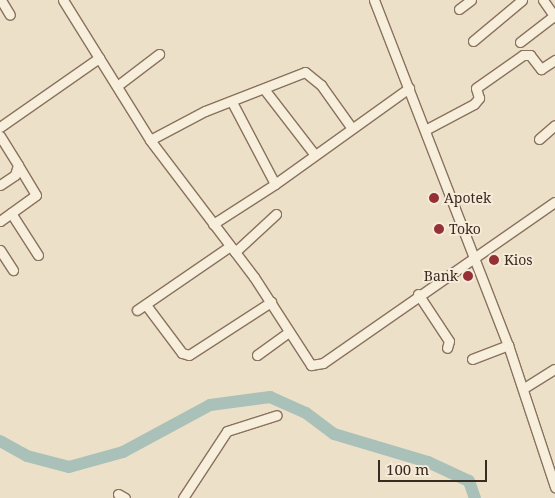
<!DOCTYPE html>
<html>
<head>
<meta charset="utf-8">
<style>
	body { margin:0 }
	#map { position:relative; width:555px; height:498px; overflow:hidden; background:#ede0c8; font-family:"Noto Serif",serif }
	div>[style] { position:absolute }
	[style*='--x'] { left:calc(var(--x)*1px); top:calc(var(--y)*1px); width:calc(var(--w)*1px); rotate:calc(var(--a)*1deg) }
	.river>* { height:12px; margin:-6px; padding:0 6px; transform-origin:6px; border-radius:6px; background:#a9c1b9 }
	.roads { filter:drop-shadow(1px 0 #89725e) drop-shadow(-1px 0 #89725e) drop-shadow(0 1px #89725e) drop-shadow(0 -1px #89725e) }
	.street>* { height:9px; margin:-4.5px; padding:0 4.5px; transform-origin:4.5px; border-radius:4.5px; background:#f8eedc }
	.dots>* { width:14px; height:14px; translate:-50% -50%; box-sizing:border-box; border:2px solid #f5ebd8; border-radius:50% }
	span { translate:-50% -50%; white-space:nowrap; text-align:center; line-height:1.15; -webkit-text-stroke:4px #f5ebd8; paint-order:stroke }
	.poi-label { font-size:14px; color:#3a2b21 }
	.left { translate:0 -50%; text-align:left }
	.right { translate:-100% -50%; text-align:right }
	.scale { position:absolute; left:378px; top:460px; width:109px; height:22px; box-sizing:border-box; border:2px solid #3a2b21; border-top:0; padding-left:6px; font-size:15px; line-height:18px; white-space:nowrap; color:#3a2b21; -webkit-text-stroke:4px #f5ebd8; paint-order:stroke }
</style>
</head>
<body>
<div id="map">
	<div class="river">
		<i style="--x:0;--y:441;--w:31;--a:29"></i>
		<i style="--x:27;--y:456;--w:43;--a:14.7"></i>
		<i style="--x:69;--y:467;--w:56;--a:-15.5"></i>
		<i style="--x:123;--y:452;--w:99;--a:-28.4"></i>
		<i style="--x:210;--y:405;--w:61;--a:-7.6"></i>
		<i style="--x:270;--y:397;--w:39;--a:24"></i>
		<i style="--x:306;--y:413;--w:35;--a:37"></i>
		<i style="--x:334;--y:434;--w:98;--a:16.6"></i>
		<i style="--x:428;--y:462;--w:45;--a:24.9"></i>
		<i style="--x:469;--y:481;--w:18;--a:71"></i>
	</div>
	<div class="roads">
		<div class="street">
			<i style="--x:1;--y:0;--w:17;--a:59"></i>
			<i style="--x:63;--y:0;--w:165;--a:58.1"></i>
			<i style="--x:150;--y:140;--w:172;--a:52.8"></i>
			<i style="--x:254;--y:277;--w:105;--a:57.1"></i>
			<i style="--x:311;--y:365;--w:12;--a:-9"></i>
			<i style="--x:323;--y:363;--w:282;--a:-34.8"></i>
			<i style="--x:374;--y:0;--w:370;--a:68.8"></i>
			<i style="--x:508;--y:345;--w:150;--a:71.7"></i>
			<i style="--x:543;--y:0;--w:21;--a:55"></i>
			<i style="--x:459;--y:9;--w:15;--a:-37"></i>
			<i style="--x:473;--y:41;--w:64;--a:-39.9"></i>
			<i style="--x:520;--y:42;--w:44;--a:-37.6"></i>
			<i style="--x:117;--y:86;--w:53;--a:-37.3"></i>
			<i style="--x:264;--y:89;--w:83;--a:52.3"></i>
			<i style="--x:0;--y:127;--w:121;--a:-34.9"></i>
			<i style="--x:425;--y:130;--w:55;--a:-28"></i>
			<i style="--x:474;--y:104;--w:8;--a:-50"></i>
			<i style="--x:479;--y:98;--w:10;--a:-107"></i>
			<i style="--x:476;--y:88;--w:57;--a:-35.1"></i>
			<i style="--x:523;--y:55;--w:7;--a:0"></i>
			<i style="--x:530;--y:55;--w:18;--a:52"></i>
			<i style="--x:541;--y:69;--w:17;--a:-33"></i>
			<i style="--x:0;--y:136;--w:34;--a:58"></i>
			<i style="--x:18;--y:165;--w:10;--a:107"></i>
			<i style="--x:15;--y:175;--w:18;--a:146"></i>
			<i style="--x:539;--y:139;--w:21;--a:-41"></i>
			<i style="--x:150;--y:140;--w:62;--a:-27.8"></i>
			<i style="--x:205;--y:111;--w:107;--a:-21.3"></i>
			<i style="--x:305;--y:72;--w:21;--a:39"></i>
			<i style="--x:321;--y:85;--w:52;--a:54.5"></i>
			<i style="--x:275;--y:184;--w:165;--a:-35.6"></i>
			<i style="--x:11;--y:213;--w:50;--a:57.3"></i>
			<i style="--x:0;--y:221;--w:44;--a:-35.8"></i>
			<i style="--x:36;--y:195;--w:35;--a:-121"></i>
			<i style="--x:213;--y:224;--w:74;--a:-32.8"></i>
			<i style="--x:275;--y:184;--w:93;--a:-117.7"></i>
			<i style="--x:0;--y:250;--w:24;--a:57"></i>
			<i style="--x:235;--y:252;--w:56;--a:-42.8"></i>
			<i style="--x:418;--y:294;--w:56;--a:56.6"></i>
			<i style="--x:449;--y:341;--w:7;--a:106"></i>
			<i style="--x:146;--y:305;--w:60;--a:53.1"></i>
			<i style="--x:182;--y:353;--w:7;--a:16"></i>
			<i style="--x:189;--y:355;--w:98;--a:-32.9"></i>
			<i style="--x:137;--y:310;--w:113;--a:-34.5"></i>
			<i style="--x:257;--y:355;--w:39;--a:-36"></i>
			<i style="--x:472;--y:359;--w:39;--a:-21"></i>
			<i style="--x:524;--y:388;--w:36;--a:-32"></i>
			<i style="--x:118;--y:494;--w:8;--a:30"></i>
			<i style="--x:183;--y:498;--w:80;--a:-56.7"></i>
			<i style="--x:227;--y:431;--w:52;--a:-17.7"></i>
		</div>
	</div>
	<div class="dots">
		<i style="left:434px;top:198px;background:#953036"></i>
		<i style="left:439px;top:229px;background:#953036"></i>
		<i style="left:494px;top:260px;background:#953036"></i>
		<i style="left:468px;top:276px;background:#953036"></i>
	</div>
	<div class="poi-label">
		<span class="left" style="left:444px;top:198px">Apotek</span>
		<span class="left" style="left:449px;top:229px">Toko</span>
		<span class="left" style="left:504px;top:260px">Kios</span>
		<span class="right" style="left:458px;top:276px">Bank</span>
	</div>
	<div class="scale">100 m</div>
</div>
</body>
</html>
